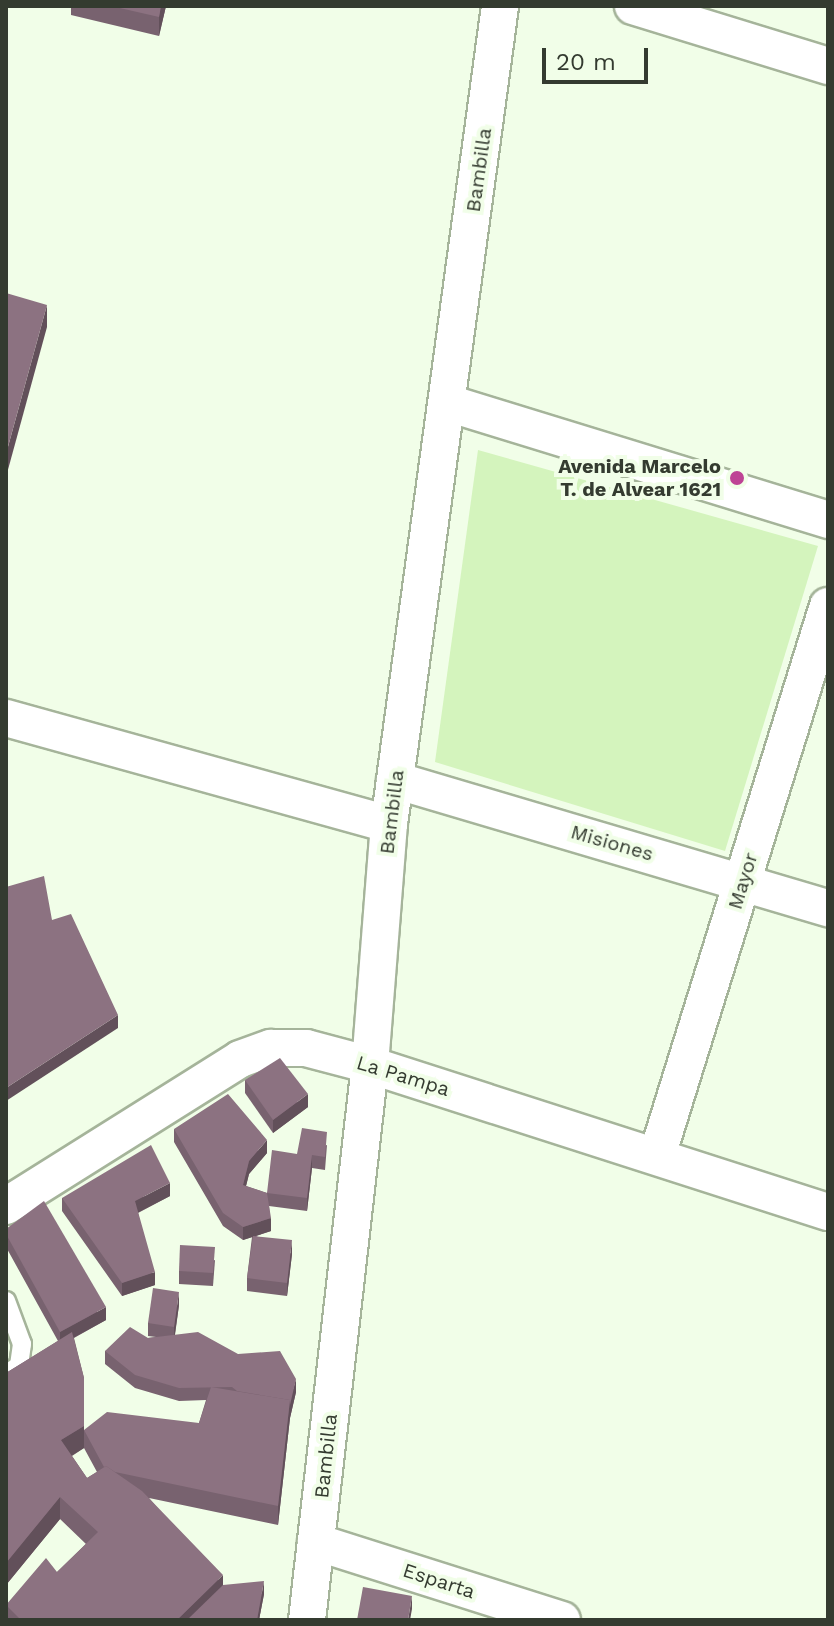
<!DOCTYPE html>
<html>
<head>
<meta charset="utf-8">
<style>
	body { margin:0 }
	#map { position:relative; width:834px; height:1626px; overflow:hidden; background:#f1fee8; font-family:"Work Sans",sans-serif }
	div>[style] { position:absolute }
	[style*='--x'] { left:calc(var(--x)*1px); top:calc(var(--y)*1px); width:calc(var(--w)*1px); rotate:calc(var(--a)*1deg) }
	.green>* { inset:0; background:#d4f4bd }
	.roads { filter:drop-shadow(2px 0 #a5b49a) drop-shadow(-2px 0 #a5b49a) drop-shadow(0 2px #a5b49a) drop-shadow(0 -2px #a5b49a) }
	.service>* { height:18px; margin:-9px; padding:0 9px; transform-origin:9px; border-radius:9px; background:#fff }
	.minor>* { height:36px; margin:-18px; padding:0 18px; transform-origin:18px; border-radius:18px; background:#fff }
	.wall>* { inset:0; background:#78626f }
	.shaded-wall>* { inset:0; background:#62505a }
	.building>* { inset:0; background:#8c7281 }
	.dots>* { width:22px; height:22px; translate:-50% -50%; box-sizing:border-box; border:4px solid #f1fee8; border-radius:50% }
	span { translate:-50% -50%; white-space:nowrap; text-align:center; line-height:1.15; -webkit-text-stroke:8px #f1fee8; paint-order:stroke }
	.street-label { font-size:20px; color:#343b30 }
	.poi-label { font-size:20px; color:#343b30; font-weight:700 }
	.right { translate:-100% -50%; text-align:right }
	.frame { position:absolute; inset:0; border:8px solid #343b30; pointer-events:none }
	.scale { position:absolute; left:542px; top:48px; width:106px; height:36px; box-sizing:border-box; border:4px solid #343b30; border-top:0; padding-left:10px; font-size:24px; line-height:28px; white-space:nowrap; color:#343b30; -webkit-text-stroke:6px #f1fee8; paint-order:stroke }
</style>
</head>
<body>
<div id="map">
	<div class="green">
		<i style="clip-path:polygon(478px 450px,818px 546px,725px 851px,435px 762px)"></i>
	</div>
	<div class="roads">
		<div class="service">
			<i style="--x:6;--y:1301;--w:46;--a:69.6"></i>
			<i style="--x:22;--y:1344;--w:22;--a:98"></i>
			<i style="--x:19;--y:1366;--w:15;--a:148"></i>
		</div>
		<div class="minor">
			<i style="--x:633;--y:6;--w:204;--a:17.1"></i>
			<i style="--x:448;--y:403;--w:398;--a:17.1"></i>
			<i style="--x:6;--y:718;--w:397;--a:15.5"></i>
			<i style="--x:395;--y:780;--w:452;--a:16.5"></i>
			<i style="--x:657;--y:1156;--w:576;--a:-72.73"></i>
			<i style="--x:6;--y:1206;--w:276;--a:-32.1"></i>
			<i style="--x:240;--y:1059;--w:33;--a:-20"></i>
			<i style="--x:271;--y:1048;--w:35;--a:0"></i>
			<i style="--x:306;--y:1048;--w:66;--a:14.9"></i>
			<i style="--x:370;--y:1065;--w:481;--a:17.8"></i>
			<i style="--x:316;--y:1542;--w:258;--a:17.6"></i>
			<i style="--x:307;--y:1620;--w:559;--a:-83.52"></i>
			<i style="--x:370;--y:1065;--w:242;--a:-85.5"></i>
			<i style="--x:389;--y:824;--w:825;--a:-82.27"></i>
		</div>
	</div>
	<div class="wall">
		<i style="clip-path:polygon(71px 6px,166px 6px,159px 36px,71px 15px)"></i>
		<i style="clip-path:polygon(245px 1080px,308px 1107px,273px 1133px,245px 1093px)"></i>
		<i style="clip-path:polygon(174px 1129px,267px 1153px,249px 1174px,246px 1186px,267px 1193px,297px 1154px,327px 1145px,325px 1170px,312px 1168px,307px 1211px,269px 1206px,271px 1231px,256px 1236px,292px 1254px,287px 1296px,247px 1291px,247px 1278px,252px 1237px,243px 1240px,223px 1226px,174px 1142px)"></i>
		<i style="clip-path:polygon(170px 1196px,138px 1213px,155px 1285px,122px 1296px,62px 1211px,62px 1198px)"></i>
		<i style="clip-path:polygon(evenodd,6px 1229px,106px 1320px,74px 1338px,84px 1378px,84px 1430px,199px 1423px,206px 1400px,179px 1401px,135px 1388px,105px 1364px,105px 1351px,148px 1338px,156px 1337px,148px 1336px,148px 1323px,179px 1305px,175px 1335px,296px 1392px,290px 1418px,278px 1525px,149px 1498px,223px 1585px,264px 1594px,259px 1620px,6px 1620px,6px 1605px,57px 1572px,86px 1544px,60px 1519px,6px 1585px,6px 1373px,58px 1341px,6px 1247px,6px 1229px,84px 1448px,97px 1472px,87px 1478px,72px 1456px,84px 1448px)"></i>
		<i style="clip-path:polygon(215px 1260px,213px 1286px,179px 1284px,179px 1271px)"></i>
	</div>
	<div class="shaded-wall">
		<i style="clip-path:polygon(161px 6px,166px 6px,159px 36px,159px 17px)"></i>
		<i style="clip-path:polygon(47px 305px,47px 327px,6px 477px,6px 454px)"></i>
		<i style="clip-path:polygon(118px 1015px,118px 1028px,6px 1101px,6px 1088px)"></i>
		<i style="clip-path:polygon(308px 1094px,308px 1107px,273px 1133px,273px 1120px)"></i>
		<i style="clip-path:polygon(267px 1140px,267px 1153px,249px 1174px,243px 1198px,243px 1185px,249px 1161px)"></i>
		<i style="clip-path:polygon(312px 1155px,312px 1168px,307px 1211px,307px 1198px)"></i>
		<i style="clip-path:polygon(170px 1183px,170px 1196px,135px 1214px,135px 1201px)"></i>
		<i style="clip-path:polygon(271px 1218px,271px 1231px,243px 1240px,243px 1227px)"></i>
		<i style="clip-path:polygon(292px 1240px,292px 1254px,287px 1296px,287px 1283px)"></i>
		<i style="clip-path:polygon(155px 1272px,155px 1285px,122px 1296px,122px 1283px)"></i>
		<i style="clip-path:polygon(179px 1292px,179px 1305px,174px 1340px,174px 1327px)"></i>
		<i style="clip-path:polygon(106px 1307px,106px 1320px,60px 1345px,60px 1332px)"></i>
		<i style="clip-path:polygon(296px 1379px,296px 1392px,290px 1418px,278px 1525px,278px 1506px,290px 1400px)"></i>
		<i style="clip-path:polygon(84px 1426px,84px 1448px,61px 1462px,61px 1440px)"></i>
		<i style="clip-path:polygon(60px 1497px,60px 1519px,6px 1585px,6px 1563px)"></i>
		<i style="clip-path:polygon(223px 1575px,223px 1598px,200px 1620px,177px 1620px)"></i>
		<i style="clip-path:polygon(264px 1581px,264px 1594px,259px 1620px,257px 1620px)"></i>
		<i style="clip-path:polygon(412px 1596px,412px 1609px,410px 1620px,408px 1620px)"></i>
	</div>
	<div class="building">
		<i style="clip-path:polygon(111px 6px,161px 6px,159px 17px)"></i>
		<i style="clip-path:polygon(6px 293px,47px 305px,6px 454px)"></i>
		<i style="clip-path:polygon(44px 876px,52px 920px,71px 914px,118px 1015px,6px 1088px,6px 887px)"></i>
		<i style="clip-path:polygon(280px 1058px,308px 1094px,273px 1120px,245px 1080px)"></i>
		<i style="clip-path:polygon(228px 1094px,267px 1140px,249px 1161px,243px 1185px,267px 1193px,272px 1150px,297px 1154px,302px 1128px,327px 1132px,325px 1157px,312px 1155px,307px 1198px,267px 1193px,271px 1218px,243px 1227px,223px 1213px,174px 1129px)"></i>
		<i style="clip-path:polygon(151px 1145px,170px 1183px,135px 1201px,155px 1272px,122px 1283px,62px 1198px)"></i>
		<i style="clip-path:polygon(44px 1201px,106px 1307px,60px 1332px,6px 1234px,6px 1229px)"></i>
		<i style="clip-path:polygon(253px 1236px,292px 1240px,287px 1283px,247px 1278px)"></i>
		<i style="clip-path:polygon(180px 1245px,215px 1247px,213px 1273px,179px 1271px)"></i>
		<i style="clip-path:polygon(153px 1288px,179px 1292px,174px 1327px,148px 1323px)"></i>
		<i style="clip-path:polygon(130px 1327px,148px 1338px,198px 1332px,238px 1354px,280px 1351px,296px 1379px,290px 1405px,290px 1400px,237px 1391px,232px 1387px,179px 1388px,135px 1375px,105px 1351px)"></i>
		<i style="clip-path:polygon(72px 1332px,84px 1378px,84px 1426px,61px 1440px,87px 1478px,106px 1466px,142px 1491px,223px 1575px,177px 1620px,21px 1620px,6px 1605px,46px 1558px,57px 1572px,98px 1532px,60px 1497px,6px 1563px,6px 1373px)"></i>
		<i style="clip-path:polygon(211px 1387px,290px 1400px,278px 1506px,115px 1472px,106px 1466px,104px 1467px,84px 1430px,107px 1412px,199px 1423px)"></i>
		<i style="clip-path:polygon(264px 1581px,257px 1620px,187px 1620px,223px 1585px)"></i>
		<i style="clip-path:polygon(363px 1587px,412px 1596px,408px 1620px,357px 1620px)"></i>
	</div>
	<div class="dots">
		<i style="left:737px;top:478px;background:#be4395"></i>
	</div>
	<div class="street-label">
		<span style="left:479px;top:170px;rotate:-82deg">Bambilla</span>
		<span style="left:392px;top:812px;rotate:-83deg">Bambilla</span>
		<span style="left:612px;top:843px;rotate:16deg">Misiones</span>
		<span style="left:743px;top:881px;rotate:-73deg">Mayor</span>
		<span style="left:403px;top:1076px;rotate:17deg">La Pampa</span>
		<span style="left:326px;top:1456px;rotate:-84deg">Bambilla</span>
		<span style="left:439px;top:1581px;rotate:18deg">Esparta</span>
	</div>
	<div class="poi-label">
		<span class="right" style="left:721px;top:478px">Avenida Marcelo<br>T. de Alvear 1621</span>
	</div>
	<div class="frame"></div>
	<div class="scale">20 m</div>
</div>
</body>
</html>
